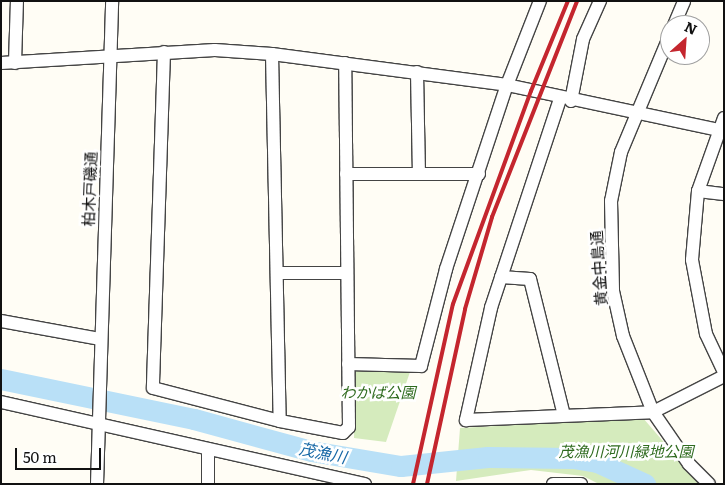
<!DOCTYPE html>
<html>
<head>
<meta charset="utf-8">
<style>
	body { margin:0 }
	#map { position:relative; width:725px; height:485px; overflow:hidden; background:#fffdf5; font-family:Literata,"Noto Sans JP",serif }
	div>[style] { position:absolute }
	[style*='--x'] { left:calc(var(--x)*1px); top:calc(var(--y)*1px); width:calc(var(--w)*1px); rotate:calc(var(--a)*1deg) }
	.green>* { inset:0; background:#d5ebbd }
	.river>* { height:21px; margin:-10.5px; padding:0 10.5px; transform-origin:10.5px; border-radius:10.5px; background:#b9e0f7 }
	.roads { filter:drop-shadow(1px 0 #444) drop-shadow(-1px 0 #444) drop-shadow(0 1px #444) drop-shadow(0 -1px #444) }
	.minor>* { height:12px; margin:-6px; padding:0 6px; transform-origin:6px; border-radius:6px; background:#fff }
	.rail>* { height:4px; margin:-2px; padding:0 2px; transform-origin:2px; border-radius:2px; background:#c4262e }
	span { translate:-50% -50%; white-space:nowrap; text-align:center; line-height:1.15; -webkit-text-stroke:5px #fff; paint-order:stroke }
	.street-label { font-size:15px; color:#111 }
	.park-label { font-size:15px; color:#2f6b1f; font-style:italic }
	.water-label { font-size:16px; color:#1768a6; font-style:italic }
	.frame { position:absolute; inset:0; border:2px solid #111; pointer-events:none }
	.north { position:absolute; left:660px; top:15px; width:50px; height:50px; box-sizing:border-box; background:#fff; border:1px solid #a0a0a0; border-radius:50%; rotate:26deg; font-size:14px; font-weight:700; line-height:20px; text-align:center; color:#111 }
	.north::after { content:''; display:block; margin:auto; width:18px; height:22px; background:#c4262e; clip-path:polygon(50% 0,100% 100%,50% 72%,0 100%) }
	.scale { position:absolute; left:15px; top:448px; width:86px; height:22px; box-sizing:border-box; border:2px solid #111; border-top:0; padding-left:6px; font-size:15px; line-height:18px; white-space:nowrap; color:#111; -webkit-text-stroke:4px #fff; paint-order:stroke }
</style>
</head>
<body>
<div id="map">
	<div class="green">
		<i style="clip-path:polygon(355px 367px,411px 369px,386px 442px,354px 438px)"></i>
		<i style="clip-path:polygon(643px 418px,700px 484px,599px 484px,583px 476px,531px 470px,456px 481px,460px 428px)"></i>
	</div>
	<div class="river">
		<i style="--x:1;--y:379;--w:197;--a:11.7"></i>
		<i style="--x:194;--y:419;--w:121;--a:15.3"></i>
		<i style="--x:311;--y:451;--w:91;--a:9.5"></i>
		<i style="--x:401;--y:466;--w:87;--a:-5.9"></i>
		<i style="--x:488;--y:457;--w:85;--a:0.7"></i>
		<i style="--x:573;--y:458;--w:24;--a:9"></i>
		<i style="--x:597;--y:462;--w:53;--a:24.6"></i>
	</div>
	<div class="roads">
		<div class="minor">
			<i style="--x:674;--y:25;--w:26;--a:-67"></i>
			<i style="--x:670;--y:35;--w:127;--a:112.7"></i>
			<i style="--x:621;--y:152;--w:50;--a:101.5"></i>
			<i style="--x:611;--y:201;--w:90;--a:88.7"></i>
			<i style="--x:613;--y:291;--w:46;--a:77.5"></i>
			<i style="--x:623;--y:336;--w:82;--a:68.5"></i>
			<i style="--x:653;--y:412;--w:63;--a:55.3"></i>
			<i style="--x:689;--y:464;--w:28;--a:45"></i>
			<i style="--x:164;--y:52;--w:336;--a:91.9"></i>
			<i style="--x:153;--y:388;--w:131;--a:14.6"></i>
			<i style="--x:280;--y:421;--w:64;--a:10.8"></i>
			<i style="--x:343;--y:433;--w:8;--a:-45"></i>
			<i style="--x:349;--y:427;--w:364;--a:-90.6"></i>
			<i style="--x:272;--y:54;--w:367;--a:88.8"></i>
			<i style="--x:1;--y:63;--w:214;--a:-3.5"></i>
			<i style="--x:215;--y:50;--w:57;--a:4"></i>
			<i style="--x:272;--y:54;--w:237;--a:7.5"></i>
			<i style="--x:507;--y:85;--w:222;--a:12"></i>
			<i style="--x:15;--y:63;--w:62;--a:-88.2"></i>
			<i style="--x:417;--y:72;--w:102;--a:88.9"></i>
			<i style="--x:560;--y:99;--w:220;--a:108.3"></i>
			<i style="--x:491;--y:308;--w:115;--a:102.6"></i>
			<i style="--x:466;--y:420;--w:187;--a:-2.4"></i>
			<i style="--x:653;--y:412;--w:80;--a:-26.9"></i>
			<i style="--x:571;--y:101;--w:63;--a:-79"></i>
			<i style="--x:583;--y:39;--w:42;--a:-65.9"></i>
			<i style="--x:724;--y:118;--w:77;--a:109.6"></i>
			<i style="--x:698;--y:191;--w:69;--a:95"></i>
			<i style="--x:692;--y:260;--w:75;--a:79.3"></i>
			<i style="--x:706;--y:334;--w:42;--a:64.7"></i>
			<i style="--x:346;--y:174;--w:133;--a:0"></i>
			<i style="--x:698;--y:191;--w:26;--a:7"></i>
			<i style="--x:277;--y:273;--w:70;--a:0"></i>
			<i style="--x:501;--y:277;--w:29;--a:4"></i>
			<i style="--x:530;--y:279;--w:140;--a:76"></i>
			<i style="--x:1;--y:321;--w:101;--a:10.3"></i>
			<i style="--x:348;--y:364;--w:73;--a:1.6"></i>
			<i style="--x:421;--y:366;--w:100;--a:-75.5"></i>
			<i style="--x:446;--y:269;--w:194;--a:-71.7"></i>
			<i style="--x:507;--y:85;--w:90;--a:-68.6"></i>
			<i style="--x:1;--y:402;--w:373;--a:12.7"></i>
			<i style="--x:97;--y:484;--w:483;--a:-88.2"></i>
			<i style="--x:208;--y:484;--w:35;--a:-90"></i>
			<i style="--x:553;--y:484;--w:28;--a:0"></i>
		</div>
	</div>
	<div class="rail">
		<i style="--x:413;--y:484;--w:184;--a:-77.5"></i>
		<i style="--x:453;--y:304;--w:227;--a:-69.9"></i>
		<i style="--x:531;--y:91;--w:97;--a:-67.7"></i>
		<i style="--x:427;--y:484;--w:179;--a:-77.7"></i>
		<i style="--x:465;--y:309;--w:96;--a:-73.6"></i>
		<i style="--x:492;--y:217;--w:232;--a:-68.5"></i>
	</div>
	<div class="street-label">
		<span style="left:89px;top:189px;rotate:-88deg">柏木戸磯通</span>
		<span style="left:598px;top:268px;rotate:-94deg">黄金中島通</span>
	</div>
	<div class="park-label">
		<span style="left:378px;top:392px">わかば公園</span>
		<span style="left:626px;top:451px">茂漁川河川緑地公園</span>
	</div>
	<div class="water-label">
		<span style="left:323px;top:452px;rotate:11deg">茂漁川</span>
	</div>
	<div class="frame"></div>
	<div class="north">N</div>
	<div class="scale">50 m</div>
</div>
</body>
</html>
